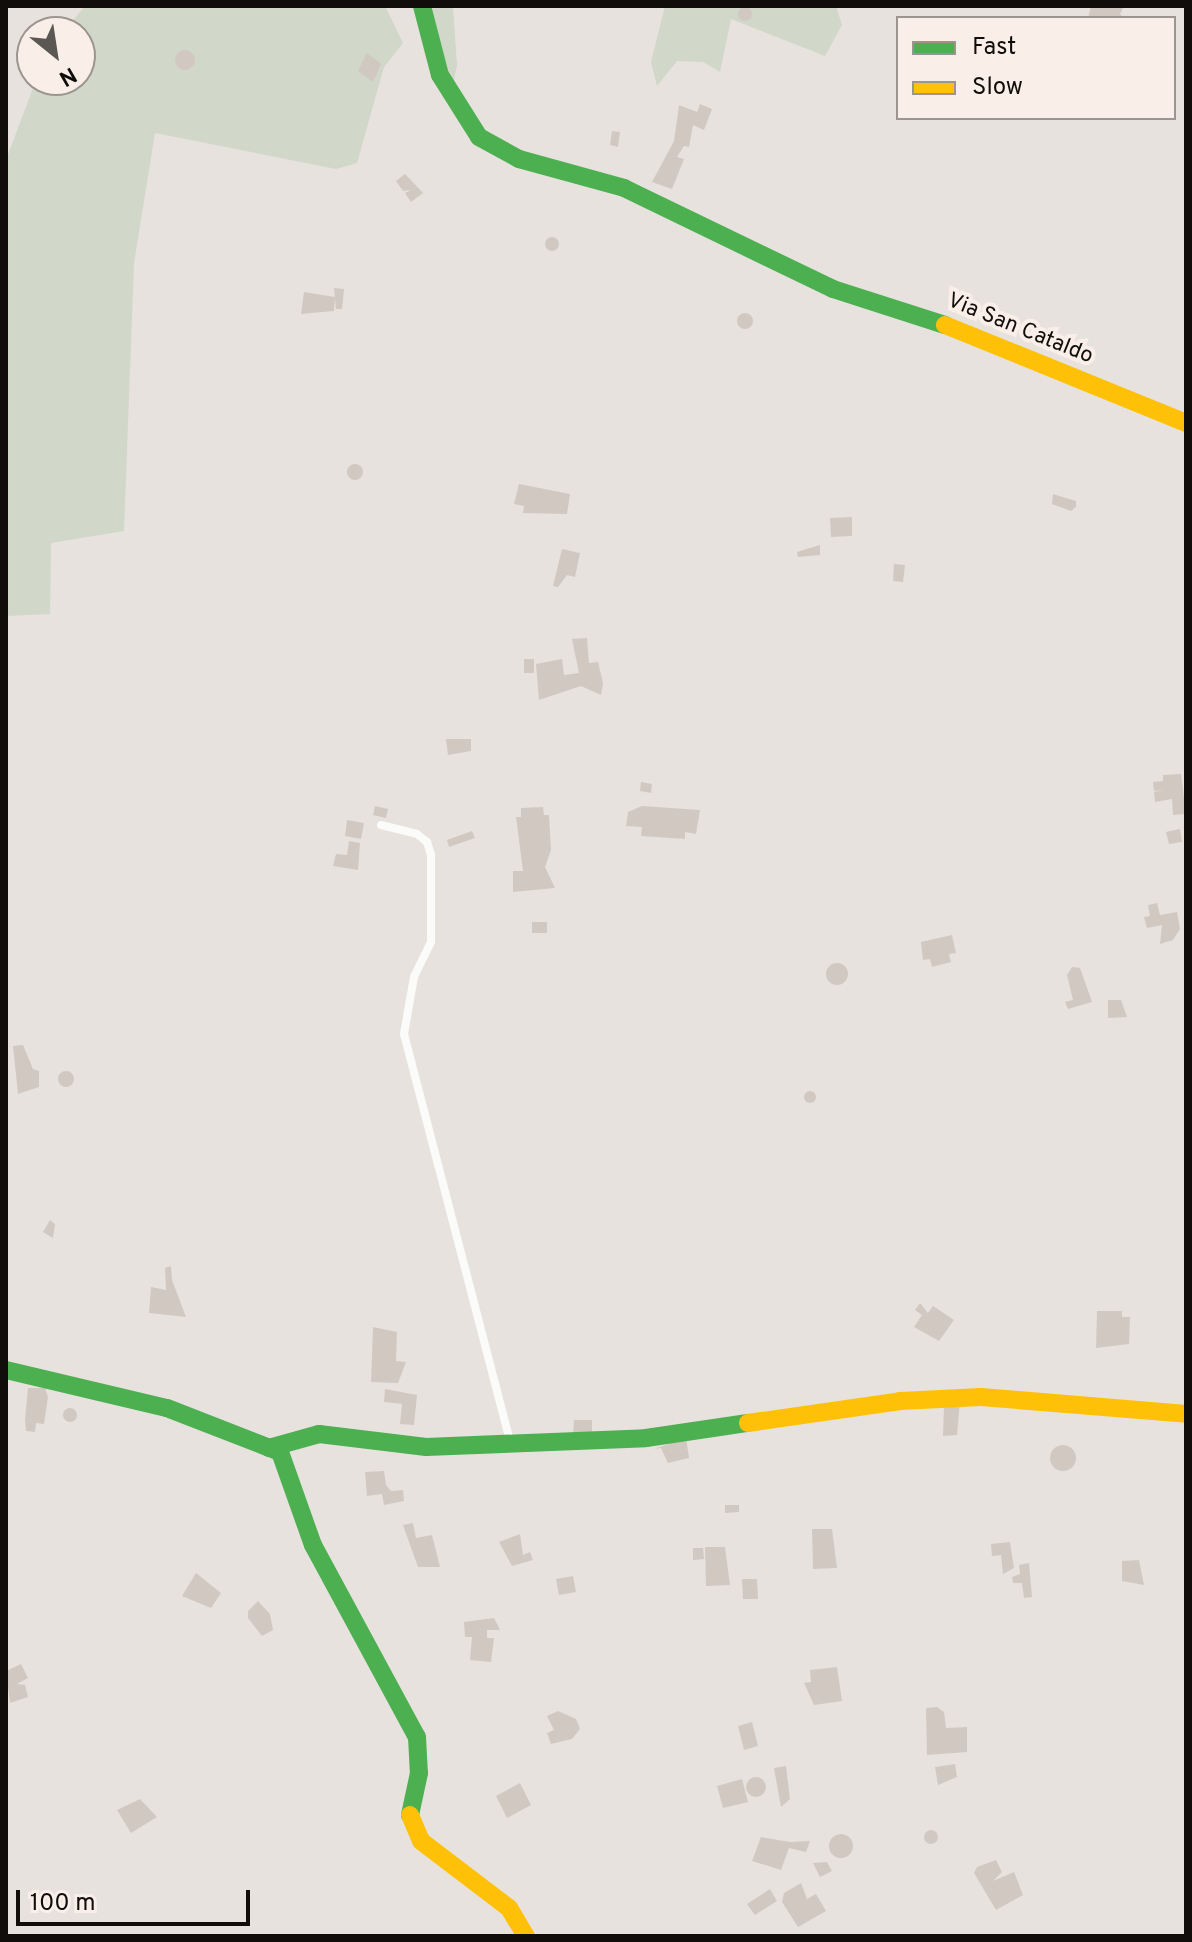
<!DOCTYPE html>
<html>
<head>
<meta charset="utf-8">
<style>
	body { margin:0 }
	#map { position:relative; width:1192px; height:1942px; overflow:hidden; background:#e7e2de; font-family:Overpass,sans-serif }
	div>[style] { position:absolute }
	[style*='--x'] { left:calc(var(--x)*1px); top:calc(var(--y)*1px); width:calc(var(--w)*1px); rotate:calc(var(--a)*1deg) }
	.green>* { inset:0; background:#d1d7c9 }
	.building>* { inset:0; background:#d1c8c1 }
	.round { border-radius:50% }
	.lane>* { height:8px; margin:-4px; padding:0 4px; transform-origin:4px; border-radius:4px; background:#fbfbfa }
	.fast>* { height:18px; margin:-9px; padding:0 9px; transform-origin:9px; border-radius:9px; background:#4caf50 }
	.slow>* { height:18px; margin:-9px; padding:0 9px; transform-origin:9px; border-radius:9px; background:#ffc107 }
	span { translate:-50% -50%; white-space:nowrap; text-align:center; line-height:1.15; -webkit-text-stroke:8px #f9efe8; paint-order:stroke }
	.street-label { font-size:22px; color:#100d0a }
	.frame { position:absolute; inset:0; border:8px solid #100d0a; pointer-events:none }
	.legend { position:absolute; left:896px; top:16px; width:280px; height:104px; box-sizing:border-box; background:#f9efe8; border:2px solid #9c958f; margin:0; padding:10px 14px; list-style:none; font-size:24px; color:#100d0a }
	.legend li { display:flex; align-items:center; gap:16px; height:40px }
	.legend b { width:40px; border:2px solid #9c958f }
	.north { position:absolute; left:16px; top:16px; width:80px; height:80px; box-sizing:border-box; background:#f9efe8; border:2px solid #9c958f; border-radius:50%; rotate:150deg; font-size:22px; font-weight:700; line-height:32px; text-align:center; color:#100d0a }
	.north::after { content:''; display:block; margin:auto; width:28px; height:36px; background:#5b5854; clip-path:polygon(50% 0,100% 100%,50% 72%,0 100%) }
	.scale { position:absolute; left:16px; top:1890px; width:234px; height:36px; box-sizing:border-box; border:4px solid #100d0a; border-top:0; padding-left:10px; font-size:24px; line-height:28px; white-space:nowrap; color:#100d0a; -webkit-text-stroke:6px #f9efe8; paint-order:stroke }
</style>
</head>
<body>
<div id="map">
	<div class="green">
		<i style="clip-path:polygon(85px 6px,385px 6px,403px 43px,384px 67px,357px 163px,336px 169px,155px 133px,134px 263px,124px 531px,51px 543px,50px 614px,6px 616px,6px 160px,36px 80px,80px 80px,80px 32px,63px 32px)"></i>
		<i style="clip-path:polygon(428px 6px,453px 6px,457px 66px,453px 84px)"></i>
		<i style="clip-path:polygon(665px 6px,836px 6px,842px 25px,825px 56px,731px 19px,720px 72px,703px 62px,677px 61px,657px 86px,651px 62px)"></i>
	</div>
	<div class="building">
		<i style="clip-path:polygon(1091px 6px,1124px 6px,1120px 14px,1124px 18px,1088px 18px)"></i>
		<i class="round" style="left:738px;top:7px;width:14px;height:14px"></i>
		<i class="round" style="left:175px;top:50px;width:20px;height:20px"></i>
		<i style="clip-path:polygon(367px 53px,381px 64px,373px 82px,358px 71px)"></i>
		<i style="clip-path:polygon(700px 104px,712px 109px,704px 130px,693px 125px,689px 147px,684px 146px,677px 157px,684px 159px,672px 189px,652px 182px,674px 141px,679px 105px,697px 112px)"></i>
		<i style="clip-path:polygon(612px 131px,620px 132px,618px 147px,610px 145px)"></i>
		<i style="clip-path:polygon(405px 174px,423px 193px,411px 202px,405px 193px,411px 190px,403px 191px,396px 181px)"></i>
		<i class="round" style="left:545px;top:237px;width:14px;height:14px"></i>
		<i style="clip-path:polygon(334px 288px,344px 289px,342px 309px,336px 309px)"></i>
		<i style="clip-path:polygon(304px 292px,335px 297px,334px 311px,301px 314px)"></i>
		<i class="round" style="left:737px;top:313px;width:16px;height:16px"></i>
		<i class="round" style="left:347px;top:464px;width:16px;height:16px"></i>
		<i style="clip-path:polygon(519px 484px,570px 494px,567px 514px,523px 513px,524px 506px,514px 504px)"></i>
		<i style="clip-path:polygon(1053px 494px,1076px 501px,1076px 507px,1071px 511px,1052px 504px)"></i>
		<i style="clip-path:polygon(852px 517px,852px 536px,831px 537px,830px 518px)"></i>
		<i style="clip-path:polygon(820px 545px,820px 555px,798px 557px,797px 552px)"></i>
		<i style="clip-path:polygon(562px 549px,580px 553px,575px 577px,567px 575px,558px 587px,553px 586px)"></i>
		<i style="clip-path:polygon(894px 564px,905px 565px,903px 582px,893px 581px)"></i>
		<i style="clip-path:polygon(587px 638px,589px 663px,598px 662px,603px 683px,601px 695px,581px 686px,539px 700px,536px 664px,562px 659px,564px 675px,579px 673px,572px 639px)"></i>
		<i style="clip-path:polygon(524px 659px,534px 659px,534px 673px,524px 673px)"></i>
		<i style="clip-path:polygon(446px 739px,471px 739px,471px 751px,448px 755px)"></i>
		<i style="clip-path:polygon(1181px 774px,1186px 814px,1173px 815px,1172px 799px,1155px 802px,1154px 792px,1164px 790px,1154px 791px,1153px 782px,1163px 781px,1163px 775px)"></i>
		<i style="clip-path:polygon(641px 782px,652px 784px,651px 793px,640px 791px)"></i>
		<i style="clip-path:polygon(375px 806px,388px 809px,386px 818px,373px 815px)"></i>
		<i style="clip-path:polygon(642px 806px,700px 810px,696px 834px,685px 832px,685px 839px,641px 836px,642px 827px,626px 826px,628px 812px)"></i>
		<i style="clip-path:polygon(543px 807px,544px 815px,549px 815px,551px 850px,545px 867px,555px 888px,513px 892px,513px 871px,523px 871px,516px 817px,521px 817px,521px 808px)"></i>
		<i style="clip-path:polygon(347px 820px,364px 823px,361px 839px,345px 836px)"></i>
		<i style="clip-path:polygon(1180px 829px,1182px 842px,1169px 844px,1166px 832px)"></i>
		<i style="clip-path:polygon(472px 831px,475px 838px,449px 847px,447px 840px)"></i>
		<i style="clip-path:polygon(349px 841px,360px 843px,358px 870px,333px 866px,336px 854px,347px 855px)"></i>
		<i style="clip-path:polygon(1157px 903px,1160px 915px,1177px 912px,1180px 929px,1173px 940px,1160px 944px,1162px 925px,1147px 928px,1144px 917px,1150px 916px,1148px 905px)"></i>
		<i style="clip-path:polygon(532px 922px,547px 922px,547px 933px,532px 933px)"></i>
		<i style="clip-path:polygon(952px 935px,956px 953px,949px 954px,951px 962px,932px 967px,930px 959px,923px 960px,921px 942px)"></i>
		<i class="round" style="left:826px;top:963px;width:22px;height:22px"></i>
		<i style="clip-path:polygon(1072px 967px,1080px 968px,1092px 1002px,1068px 1009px,1065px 1002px,1073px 1000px,1067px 975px)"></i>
		<i style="clip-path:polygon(1108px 1000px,1121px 1000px,1127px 1017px,1108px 1018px)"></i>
		<i style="clip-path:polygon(23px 1045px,33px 1069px,39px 1071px,39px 1087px,18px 1094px,13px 1046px)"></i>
		<i class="round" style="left:58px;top:1071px;width:16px;height:16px"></i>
		<i class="round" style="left:804px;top:1091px;width:12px;height:12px"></i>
		<i style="clip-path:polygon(50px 1220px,55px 1224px,53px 1238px,43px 1232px)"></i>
		<i style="clip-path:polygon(171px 1266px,172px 1280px,186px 1317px,149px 1313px,151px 1287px,166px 1290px,165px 1268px)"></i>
		<i style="clip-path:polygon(920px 1303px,928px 1313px,933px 1306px,954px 1320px,939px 1341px,914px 1327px,922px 1315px,915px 1310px)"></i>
		<i style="clip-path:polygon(1097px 1311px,1122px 1311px,1122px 1317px,1130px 1317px,1129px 1344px,1096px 1348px)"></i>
		<i style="clip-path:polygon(373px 1327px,397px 1332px,396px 1361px,406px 1362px,398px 1383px,371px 1382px)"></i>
		<i style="clip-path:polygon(28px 1388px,45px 1388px,48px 1397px,44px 1424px,36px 1423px,35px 1432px,26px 1431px,25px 1420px)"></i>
		<i style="clip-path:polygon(385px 1389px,417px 1395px,414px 1425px,400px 1424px,402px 1404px,384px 1402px)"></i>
		<i style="clip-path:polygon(960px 1401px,957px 1435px,943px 1436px,944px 1407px)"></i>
		<i class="round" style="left:63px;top:1408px;width:14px;height:14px"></i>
		<i style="clip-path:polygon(574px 1420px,592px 1420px,592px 1437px,573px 1437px)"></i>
		<i style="clip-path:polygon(686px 1438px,689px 1458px,668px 1463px,661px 1448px,654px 1449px)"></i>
		<i class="round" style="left:1050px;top:1445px;width:26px;height:26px"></i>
		<i style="clip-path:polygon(384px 1471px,386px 1485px,391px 1491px,403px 1490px,404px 1501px,384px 1505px,382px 1494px,367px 1496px,365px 1472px)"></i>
		<i style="clip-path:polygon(725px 1505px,739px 1505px,739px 1512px,725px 1513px)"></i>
		<i style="clip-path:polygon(413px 1523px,416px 1538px,432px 1535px,440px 1567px,418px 1567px,403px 1525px)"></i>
		<i style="clip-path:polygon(812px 1529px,832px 1529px,837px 1568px,813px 1569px)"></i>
		<i style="clip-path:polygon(520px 1534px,523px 1555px,530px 1552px,533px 1560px,512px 1566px,499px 1542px)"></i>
		<i style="clip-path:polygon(1010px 1542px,1014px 1568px,1003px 1574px,1001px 1555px,992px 1556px,991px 1544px)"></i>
		<i style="clip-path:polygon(705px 1547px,725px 1547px,730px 1585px,706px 1586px)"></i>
		<i style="clip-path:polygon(693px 1548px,703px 1548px,704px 1559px,693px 1560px)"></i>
		<i style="clip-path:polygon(1139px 1560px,1144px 1585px,1122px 1581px,1122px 1561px)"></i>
		<i style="clip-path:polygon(1029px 1563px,1032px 1597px,1024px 1598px,1022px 1583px,1013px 1583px,1012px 1577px,1020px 1574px,1019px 1565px)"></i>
		<i style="clip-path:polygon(196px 1573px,221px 1593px,211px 1608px,182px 1596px)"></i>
		<i style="clip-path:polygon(573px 1576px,576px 1592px,559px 1595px,556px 1579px)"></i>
		<i style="clip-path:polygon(742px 1579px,757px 1579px,758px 1599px,743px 1599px)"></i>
		<i style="clip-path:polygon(258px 1601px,270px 1614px,273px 1630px,262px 1636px,248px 1618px,248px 1611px)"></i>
		<i style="clip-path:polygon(494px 1618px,500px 1630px,487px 1630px,487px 1638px,494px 1638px,491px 1662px,470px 1660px,472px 1637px,465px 1637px,464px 1622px)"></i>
		<i style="clip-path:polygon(21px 1664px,28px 1678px,17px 1684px,25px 1685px,28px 1697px,10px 1703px,6px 1671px)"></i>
		<i style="clip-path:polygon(837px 1667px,842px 1701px,814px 1705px,804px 1683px,811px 1682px,810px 1670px)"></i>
		<i style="clip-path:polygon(937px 1707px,944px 1712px,946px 1728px,967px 1727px,967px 1752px,927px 1755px,926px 1708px)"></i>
		<i style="clip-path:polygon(558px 1711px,576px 1719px,580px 1729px,572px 1739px,551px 1744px,547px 1733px,554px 1730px,547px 1716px)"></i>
		<i style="clip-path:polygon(752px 1722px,758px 1746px,744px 1750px,738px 1726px)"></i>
		<i style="clip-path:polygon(955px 1764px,957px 1777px,938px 1785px,935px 1767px)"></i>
		<i style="clip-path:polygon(786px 1766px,790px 1799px,781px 1807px,774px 1768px)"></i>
		<i class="round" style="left:746px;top:1777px;width:20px;height:20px"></i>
		<i style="clip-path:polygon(742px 1779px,748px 1802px,723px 1808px,717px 1786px)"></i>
		<i style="clip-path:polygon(520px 1783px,531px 1805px,507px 1818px,496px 1796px)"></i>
		<i style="clip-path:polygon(140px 1799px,157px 1817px,131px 1833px,117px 1810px)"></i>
		<i class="round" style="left:924px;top:1830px;width:14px;height:14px"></i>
		<i class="round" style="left:829px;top:1834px;width:24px;height:24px"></i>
		<i style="clip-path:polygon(761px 1837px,790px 1842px,810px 1841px,806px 1852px,789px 1848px,781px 1870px,752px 1861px)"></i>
		<i style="clip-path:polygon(996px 1860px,1002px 1872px,993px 1881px,1014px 1872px,1023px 1895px,996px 1910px,974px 1873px,977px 1867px)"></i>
		<i style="clip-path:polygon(827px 1862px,832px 1871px,820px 1877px,813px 1863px)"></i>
		<i style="clip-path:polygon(801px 1883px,807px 1899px,816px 1894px,826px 1911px,798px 1927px,782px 1902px,784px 1893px)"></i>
		<i style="clip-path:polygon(770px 1889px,777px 1901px,755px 1915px,747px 1904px)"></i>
	</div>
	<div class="lane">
		<i style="--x:381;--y:825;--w:37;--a:14"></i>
		<i style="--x:417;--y:834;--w:13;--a:39"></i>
		<i style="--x:427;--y:842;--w:14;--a:73"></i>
		<i style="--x:431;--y:855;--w:87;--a:90"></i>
		<i style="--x:431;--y:942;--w:39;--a:116"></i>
		<i style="--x:414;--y:977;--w:58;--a:100"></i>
		<i style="--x:404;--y:1034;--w:422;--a:75.4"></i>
	</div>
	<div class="fast">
		<i style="--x:422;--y:6;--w:71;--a:75.4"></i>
		<i style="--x:440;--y:75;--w:73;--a:57.8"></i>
		<i style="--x:479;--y:137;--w:46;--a:28.8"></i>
		<i style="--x:519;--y:159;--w:109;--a:15.4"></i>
		<i style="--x:624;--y:188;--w:232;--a:25.8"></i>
		<i style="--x:833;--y:289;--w:118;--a:17.8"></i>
		<i style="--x:6;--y:1370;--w:165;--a:13.3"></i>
		<i style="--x:167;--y:1408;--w:121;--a:21.3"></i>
		<i style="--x:280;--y:1452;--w:99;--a:70.5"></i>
		<i style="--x:313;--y:1545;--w:218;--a:61.6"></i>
		<i style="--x:417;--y:1737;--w:36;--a:87"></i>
		<i style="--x:419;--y:1773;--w:43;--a:102.1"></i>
		<i style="--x:269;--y:1448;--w:52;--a:-15.6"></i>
		<i style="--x:319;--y:1434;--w:108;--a:6.9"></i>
		<i style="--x:426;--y:1447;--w:220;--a:-2.3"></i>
		<i style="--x:646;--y:1438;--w:103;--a:-8.4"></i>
	</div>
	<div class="slow">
		<i style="--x:945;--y:325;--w:260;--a:22.1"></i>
		<i style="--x:748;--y:1423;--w:154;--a:-8.2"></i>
		<i style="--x:900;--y:1401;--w:81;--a:-2.8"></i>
		<i style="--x:981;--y:1397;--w:206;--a:4.7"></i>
		<i style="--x:410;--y:1815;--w:28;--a:67"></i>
		<i style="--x:421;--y:1841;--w:111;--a:37.3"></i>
		<i style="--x:509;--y:1908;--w:33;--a:59"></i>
	</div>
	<div class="street-label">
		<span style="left:1020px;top:329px;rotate:22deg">Via San Cataldo</span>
	</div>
	<div class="frame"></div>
	<ul class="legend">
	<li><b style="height:10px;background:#4caf50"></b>Fast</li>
	<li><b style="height:10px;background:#ffc107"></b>Slow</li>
	</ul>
	<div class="north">N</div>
	<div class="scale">100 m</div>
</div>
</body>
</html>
